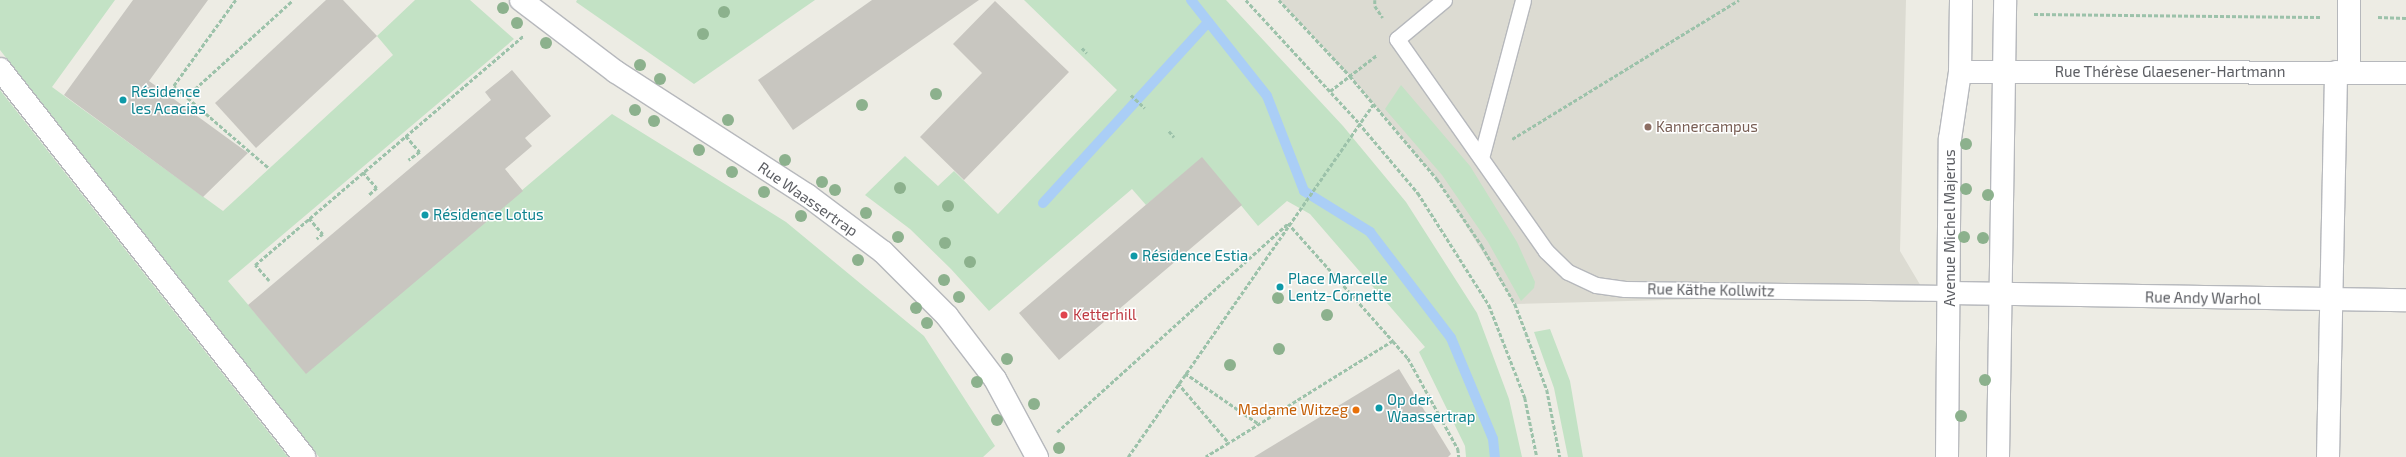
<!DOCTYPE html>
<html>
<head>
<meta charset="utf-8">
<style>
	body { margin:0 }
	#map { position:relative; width:2406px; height:457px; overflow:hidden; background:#edece4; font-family:"Exo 2",sans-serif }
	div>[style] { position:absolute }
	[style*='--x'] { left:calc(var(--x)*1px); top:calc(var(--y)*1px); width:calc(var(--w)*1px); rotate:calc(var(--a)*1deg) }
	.education>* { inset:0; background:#dcdbd2 }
	.green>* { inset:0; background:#c3e2c5 }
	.stream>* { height:10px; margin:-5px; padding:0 5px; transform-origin:5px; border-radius:5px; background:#aacef6 }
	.building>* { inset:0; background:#c8c6c0 }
	.path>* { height:2.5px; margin-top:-1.25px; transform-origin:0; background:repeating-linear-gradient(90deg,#9cc2aa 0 4px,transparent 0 6px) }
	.roads { filter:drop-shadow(1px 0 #b6b8bc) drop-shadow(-1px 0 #b6b8bc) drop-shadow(0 1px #b6b8bc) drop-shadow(0 -1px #b6b8bc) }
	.service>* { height:15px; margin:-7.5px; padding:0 7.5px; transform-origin:7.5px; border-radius:7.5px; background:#fff }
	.minor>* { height:22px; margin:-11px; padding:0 11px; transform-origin:11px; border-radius:11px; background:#fff }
	.trees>* { width:12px; height:12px; margin:-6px; border-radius:50%; background:#8cb18d }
	.dots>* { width:11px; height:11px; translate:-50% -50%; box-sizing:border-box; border:2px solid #fff; border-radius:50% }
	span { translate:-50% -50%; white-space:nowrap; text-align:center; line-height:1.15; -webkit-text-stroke:3px #fff; paint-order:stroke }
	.street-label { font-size:15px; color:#5c5e63 }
	.culture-label { font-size:15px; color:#0d838f }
	.left { translate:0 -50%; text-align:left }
	.education-label { font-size:15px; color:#785e54 }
	.health-label { font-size:15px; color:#be3a42 }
	.food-label { font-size:15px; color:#c56008 }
	.right { translate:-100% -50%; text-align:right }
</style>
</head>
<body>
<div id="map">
	<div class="education">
		<i style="clip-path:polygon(1279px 0,1906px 0,1900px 251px,1925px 293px,1515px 304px,1437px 179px,1350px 76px)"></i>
	</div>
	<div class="green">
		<i style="clip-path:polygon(0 0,115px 0,52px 87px,223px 211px,393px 55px,377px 36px,415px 0,470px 0,514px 39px,228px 281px,306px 373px,612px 114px,786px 222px,924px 336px,995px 446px,983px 457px,319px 457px,0 50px)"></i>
		<i style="clip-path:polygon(577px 0,815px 0,694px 84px,576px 2px)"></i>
		<i style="clip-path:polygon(1024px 0,1226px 0,1343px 126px,1406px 202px,1477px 313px,1509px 399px,1522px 457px,1466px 457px,1465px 446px,1419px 352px,1425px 347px,1310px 214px,1287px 201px,1258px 226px,1202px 158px,1146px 205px,1132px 189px,989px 311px,951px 269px,910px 229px,865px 195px,905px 156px,938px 186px,954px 171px,998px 214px,1117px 90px)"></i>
		<i style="clip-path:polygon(1401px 85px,1470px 166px,1517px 242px,1535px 282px,1534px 288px,1521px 301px,1488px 242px,1442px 175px,1385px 109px)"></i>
		<i style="clip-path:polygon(0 90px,288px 457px,0 457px)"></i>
		<i style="clip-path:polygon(1550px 329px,1570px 381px,1583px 457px,1568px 457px,1554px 388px,1534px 332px)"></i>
	</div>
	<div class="stream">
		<i style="--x:1191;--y:0;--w:122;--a:51.6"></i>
		<i style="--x:1267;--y:96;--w:102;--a:68.7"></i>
		<i style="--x:1304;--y:191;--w:78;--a:31.8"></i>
		<i style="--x:1370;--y:232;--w:133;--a:52.6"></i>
		<i style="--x:1451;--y:338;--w:109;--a:67.4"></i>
		<i style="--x:1493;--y:439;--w:18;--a:84"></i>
		<i style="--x:1043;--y:203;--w:245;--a:-47.6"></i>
	</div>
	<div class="building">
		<i style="clip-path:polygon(133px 0,208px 0,149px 81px,248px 153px,203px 197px,64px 95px)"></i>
		<i style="clip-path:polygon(326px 0,343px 0,377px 36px,256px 148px,215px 103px)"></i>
		<i style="clip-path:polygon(872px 0,979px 0,793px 130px,758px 80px)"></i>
		<i style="clip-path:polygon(995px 1px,1069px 72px,964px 180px,920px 137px,982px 73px,953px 44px)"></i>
		<i style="clip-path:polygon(512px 70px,551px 116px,525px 138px,532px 146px,505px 169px,523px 191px,306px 374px,248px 305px,491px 100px,485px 92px)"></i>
		<i style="clip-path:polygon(1202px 157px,1242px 205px,1059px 360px,1019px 313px)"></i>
		<i style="clip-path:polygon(1399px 369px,1451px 454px,1448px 457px,1254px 457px)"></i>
	</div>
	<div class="path">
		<i style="--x:236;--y:0;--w:106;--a:125.8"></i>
		<i style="--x:174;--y:86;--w:125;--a:40.8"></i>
		<i style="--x:1246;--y:0;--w:167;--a:47.4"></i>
		<i style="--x:1359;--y:123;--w:92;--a:49.9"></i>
		<i style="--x:1418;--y:193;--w:133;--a:57.6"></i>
		<i style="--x:1489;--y:305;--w:100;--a:68.8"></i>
		<i style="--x:1525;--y:398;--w:60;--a:78.5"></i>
		<i style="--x:1279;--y:0;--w:104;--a:46.9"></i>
		<i style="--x:1350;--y:76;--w:135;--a:49.8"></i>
		<i style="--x:1437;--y:179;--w:81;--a:56.1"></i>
		<i style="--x:1482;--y:246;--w:67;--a:60.4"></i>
		<i style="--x:1515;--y:304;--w:31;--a:69"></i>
		<i style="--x:1526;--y:333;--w:61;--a:69.8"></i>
		<i style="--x:1547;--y:390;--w:68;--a:79"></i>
		<i style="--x:1375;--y:0;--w:6;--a:90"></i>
		<i style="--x:1375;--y:6;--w:14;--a:56"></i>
		<i style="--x:2034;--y:14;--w:287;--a:0.6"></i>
		<i style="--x:2378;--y:17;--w:28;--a:2"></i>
		<i style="--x:1082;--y:48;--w:7;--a:45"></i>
		<i style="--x:1330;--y:91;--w:59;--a:-37.5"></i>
		<i style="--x:1131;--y:95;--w:19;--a:43"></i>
		<i style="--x:186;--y:97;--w:144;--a:-42.2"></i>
		<i style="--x:1169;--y:131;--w:8;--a:50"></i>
		<i style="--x:406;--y:136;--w:21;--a:49"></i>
		<i style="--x:420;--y:152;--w:14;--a:144"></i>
		<i style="--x:1512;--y:139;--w:266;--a:-31.5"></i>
		<i style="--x:363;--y:172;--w:21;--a:49"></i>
		<i style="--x:377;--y:188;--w:12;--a:138"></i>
		<i style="--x:309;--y:218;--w:21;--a:49"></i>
		<i style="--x:323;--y:234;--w:8;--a:140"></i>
		<i style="--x:269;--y:281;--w:21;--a:-131"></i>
		<i style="--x:255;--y:265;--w:353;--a:-40.5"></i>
		<i style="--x:1393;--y:341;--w:23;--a:49"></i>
		<i style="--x:1408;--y:358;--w:104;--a:61.2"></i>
		<i style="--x:1458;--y:449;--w:8;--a:83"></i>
		<i style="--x:1185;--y:373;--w:90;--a:34.6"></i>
		<i style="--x:1178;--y:383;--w:79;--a:49.6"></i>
		<i style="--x:1229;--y:443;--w:27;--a:149"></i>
		<i style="--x:1057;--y:432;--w:312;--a:-42.1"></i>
		<i style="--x:1288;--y:223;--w:158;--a:48.3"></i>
		<i style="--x:1393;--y:341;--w:193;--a:148.1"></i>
		<i style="--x:1128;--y:457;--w:430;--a:-55.2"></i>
	</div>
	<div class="roads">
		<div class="service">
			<i style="--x:1444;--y:0;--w:61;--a:140.3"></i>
			<i style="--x:1397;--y:39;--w:259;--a:54.9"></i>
			<i style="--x:1546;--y:251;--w:30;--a:44"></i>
			<i style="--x:1568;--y:272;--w:31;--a:25"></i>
			<i style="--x:1596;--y:285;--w:29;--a:8"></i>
			<i style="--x:1625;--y:289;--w:324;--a:0.7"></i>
			<i style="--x:1481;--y:158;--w:163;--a:-75.1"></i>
		</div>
		<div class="minor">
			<i style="--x:521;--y:0;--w:119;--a:37.2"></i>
			<i style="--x:616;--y:72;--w:227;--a:32.8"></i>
			<i style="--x:807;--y:195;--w:95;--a:36.9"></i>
			<i style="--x:883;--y:252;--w:91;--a:45"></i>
			<i style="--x:947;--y:316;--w:79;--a:52.7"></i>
			<i style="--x:995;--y:379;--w:89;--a:61.7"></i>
			<i style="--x:2349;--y:0;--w:72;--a:90"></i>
			<i style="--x:0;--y:69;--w:493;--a:51.9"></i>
			<i style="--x:1960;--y:72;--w:446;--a:0.1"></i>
			<i style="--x:1949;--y:293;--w:457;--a:0.9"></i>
			<i style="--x:1947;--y:457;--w:318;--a:-89.5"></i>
			<i style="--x:1950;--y:139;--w:68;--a:-81.5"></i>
			<i style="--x:1960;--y:72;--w:72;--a:-89.2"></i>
			<i style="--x:1998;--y:457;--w:457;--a:-89.1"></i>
			<i style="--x:2328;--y:457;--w:385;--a:-88.8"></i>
		</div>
	</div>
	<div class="trees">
		<i style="left:503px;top:8px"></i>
		<i style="left:724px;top:12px"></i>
		<i style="left:517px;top:23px"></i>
		<i style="left:703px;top:34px"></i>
		<i style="left:546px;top:43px"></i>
		<i style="left:640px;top:65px"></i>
		<i style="left:660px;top:79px"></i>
		<i style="left:936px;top:94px"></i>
		<i style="left:862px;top:105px"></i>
		<i style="left:635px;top:110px"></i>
		<i style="left:728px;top:120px"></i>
		<i style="left:654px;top:121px"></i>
		<i style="left:1966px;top:144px"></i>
		<i style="left:699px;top:150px"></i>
		<i style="left:785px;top:160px"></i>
		<i style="left:732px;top:172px"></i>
		<i style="left:822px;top:182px"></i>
		<i style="left:900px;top:188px"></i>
		<i style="left:1966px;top:189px"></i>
		<i style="left:835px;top:190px"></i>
		<i style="left:764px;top:192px"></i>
		<i style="left:1988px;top:195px"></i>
		<i style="left:948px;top:206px"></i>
		<i style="left:866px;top:213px"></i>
		<i style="left:801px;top:216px"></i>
		<i style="left:898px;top:237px"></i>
		<i style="left:1964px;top:237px"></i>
		<i style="left:1983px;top:238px"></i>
		<i style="left:945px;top:243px"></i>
		<i style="left:858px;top:260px"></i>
		<i style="left:970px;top:262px"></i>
		<i style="left:944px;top:280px"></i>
		<i style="left:959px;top:297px"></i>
		<i style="left:1278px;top:298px"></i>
		<i style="left:916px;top:308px"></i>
		<i style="left:1327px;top:315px"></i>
		<i style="left:927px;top:323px"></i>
		<i style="left:1279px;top:349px"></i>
		<i style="left:1007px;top:359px"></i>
		<i style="left:1230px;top:365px"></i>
		<i style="left:1985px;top:380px"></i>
		<i style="left:977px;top:382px"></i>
		<i style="left:1034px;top:404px"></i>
		<i style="left:1961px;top:416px"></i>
		<i style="left:997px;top:420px"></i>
		<i style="left:1059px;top:448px"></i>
	</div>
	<div class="dots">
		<i style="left:123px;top:100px;background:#0f9aa8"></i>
		<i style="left:1648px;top:127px;background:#8d6e63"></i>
		<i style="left:425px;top:215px;background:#0f9aa8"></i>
		<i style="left:1134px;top:256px;background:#0f9aa8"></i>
		<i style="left:1280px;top:287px;background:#0f9aa8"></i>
		<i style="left:1064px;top:315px;background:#e0444e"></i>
		<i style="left:1379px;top:408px;background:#0f9aa8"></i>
		<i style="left:1356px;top:410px;background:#e8710a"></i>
	</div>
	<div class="street-label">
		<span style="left:2170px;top:72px">Rue Thérèse Glaesener-Hartmann</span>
		<span style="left:808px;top:199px;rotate:35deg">Rue Waassertrap</span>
		<span style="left:1950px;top:228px;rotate:-90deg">Avenue Michel Majerus</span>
		<span style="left:1711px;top:290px;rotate:1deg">Rue Käthe Kollwitz</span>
		<span style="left:2203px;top:298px;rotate:1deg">Rue Andy Warhol</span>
	</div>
	<div class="culture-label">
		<span class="left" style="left:131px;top:100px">Résidence<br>les Acacias</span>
		<span class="left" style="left:433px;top:215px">Résidence Lotus</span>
		<span class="left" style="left:1142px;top:256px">Résidence Estia</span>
		<span class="left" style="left:1288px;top:287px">Place Marcelle<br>Lentz-Cornette</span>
		<span class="left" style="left:1387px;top:408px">Op der<br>Waassertrap</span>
	</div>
	<div class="education-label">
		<span class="left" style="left:1656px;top:127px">Kannercampus</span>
	</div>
	<div class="health-label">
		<span class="left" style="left:1073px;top:315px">Ketterhill</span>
	</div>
	<div class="food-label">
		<span class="right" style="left:1348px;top:410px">Madame Witzeg</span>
	</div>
</div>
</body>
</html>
